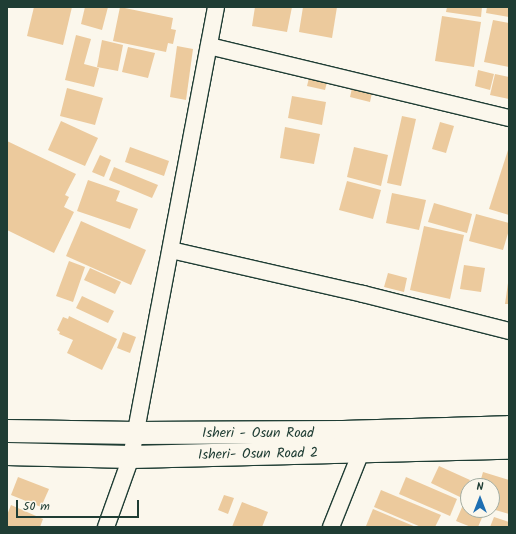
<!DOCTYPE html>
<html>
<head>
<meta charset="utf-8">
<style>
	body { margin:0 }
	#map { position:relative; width:516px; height:534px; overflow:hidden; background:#fbf7ec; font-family:Kalam,sans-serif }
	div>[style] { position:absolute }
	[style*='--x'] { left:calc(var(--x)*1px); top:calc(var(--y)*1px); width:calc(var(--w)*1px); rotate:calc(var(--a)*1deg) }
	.building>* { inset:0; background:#ecca9d }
	.roads { filter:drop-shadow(1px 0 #1f3d34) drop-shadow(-1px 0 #1f3d34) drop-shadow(0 1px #1f3d34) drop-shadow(0 -1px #1f3d34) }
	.street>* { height:16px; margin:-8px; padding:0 8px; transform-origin:8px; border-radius:8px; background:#fbf7ec }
	.secondary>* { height:22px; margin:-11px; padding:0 11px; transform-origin:11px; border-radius:11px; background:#fbf7ec }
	span { translate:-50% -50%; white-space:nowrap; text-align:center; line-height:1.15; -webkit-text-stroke:3px #fbf7ec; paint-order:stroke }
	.street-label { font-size:14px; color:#1f3d34 }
	.frame { position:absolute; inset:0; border:8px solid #1f3d34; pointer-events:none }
	.north { position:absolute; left:460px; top:478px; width:40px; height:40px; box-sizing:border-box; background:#fbf7ec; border:1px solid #a3ada2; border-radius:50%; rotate:0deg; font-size:11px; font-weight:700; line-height:16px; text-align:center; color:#1f3d34 }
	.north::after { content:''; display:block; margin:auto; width:14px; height:18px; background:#1f6fb2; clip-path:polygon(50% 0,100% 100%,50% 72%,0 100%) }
	.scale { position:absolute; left:16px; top:500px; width:123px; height:18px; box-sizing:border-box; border:2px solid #1f3d34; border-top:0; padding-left:5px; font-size:12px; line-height:14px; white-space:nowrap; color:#1f3d34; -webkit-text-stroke:3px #fbf7ec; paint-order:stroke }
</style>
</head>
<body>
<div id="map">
	<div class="building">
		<i style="clip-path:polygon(34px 7px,72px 7px,63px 45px,27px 36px)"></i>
		<i style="clip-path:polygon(85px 7px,108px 7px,102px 30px,81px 24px)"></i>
		<i style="clip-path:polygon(120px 7px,173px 18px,171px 29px,176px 30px,173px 44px,168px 43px,166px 52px,113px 41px)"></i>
		<i style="clip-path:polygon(255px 7px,292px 7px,287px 32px,252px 26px)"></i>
		<i style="clip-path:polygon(303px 7px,337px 7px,332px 38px,299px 32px)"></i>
		<i style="clip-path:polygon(447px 7px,482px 7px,481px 17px,446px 12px)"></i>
		<i style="clip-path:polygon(487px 7px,509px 7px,509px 17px,486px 13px)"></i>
		<i style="clip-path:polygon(442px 16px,481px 22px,474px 67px,435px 61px)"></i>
		<i style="clip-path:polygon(493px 20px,509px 23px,509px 67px,484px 62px)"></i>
		<i style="clip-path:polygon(76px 35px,91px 39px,84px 64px,99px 68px,94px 87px,65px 80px)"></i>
		<i style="clip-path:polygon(102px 40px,123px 45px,118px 71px,97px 67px)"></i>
		<i style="clip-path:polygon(177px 46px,193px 49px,186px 100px,170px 97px)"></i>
		<i style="clip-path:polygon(128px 47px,155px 53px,148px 78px,122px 72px)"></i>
		<i style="clip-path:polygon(478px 70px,494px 74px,490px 90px,475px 86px)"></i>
		<i style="clip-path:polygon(310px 74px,328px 78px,325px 90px,307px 86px)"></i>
		<i style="clip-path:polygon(495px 74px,509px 77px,509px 99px,490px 95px)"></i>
		<i style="clip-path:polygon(353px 84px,373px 88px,370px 102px,350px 97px)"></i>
		<i style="clip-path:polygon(67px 88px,103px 98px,95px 125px,60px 116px)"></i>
		<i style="clip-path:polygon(292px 96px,326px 102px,322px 125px,288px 118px)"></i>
		<i style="clip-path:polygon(402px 116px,416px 119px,401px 186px,387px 183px)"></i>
		<i style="clip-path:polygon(61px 121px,98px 138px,85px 166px,48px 150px)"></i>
		<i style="clip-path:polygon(440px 122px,454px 126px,446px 153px,432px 149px)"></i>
		<i style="clip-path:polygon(285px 127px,320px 134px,314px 164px,280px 158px)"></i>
		<i style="clip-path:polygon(7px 141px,76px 174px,65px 195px,69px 197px,64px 207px,74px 212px,54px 253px,7px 230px)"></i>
		<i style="clip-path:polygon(130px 147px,169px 161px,164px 176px,125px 162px)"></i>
		<i style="clip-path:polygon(354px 147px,388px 155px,381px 186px,347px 177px)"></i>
		<i style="clip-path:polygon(509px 147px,509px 215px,489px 209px)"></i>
		<i style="clip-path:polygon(100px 155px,111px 160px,104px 177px,92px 172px)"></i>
		<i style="clip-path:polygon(114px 167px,158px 185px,152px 198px,109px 180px)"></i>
		<i style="clip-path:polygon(88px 180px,120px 191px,116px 201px,138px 209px,130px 229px,77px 211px)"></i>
		<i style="clip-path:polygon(347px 181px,381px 190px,373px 219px,339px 210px)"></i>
		<i style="clip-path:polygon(392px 193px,426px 200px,419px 230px,386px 223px)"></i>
		<i style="clip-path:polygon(434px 203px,472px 214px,467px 233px,428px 222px)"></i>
		<i style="clip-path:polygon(476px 214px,509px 223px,509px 230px,503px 250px,469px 241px)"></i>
		<i style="clip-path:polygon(81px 221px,146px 250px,131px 285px,66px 256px)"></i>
		<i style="clip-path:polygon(424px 226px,464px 235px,450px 299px,410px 290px)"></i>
		<i style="clip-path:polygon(69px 261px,85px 267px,73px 302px,56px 296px)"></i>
		<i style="clip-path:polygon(464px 265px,485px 268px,481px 292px,460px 289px)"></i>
		<i style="clip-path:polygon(90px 268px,121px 282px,115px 294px,84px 280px)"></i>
		<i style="clip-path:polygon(388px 273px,407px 278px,404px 292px,384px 287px)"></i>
		<i style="clip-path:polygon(508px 283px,509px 283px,509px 304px,505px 304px)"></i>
		<i style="clip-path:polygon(82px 296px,114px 311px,108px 323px,76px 308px)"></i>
		<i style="clip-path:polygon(69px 316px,117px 339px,102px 370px,67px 353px,73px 340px,59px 334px,60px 332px,57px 330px,63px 317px,68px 319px)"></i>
		<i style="clip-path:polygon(123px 332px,136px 337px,130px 353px,117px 348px)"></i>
		<i style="clip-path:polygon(439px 466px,470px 480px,462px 498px,431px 483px)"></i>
		<i style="clip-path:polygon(483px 472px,509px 480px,509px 514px,492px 509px,492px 486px,479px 486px)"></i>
		<i style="clip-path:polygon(18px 477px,49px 489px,41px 507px,11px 495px)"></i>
		<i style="clip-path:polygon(406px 477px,457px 499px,450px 516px,399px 494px)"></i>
		<i style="clip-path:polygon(381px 490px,441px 515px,435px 527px,421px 527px,374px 507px)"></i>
		<i style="clip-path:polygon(224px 495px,234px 498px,228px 514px,218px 510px)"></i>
		<i style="clip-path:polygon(242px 502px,268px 512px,262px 527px,232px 527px)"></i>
		<i style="clip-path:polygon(11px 505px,43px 519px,40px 527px,7px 527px,7px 515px)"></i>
		<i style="clip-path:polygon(463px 505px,468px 507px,468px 510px,477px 510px,484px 513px,478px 527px,471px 527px,456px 521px)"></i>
		<i style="clip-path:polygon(373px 509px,416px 527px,366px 526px)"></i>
		<i style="clip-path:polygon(494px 517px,509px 522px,509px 527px,490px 527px)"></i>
	</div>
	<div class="roads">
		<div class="street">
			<i style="--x:209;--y:46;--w:309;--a:13.5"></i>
			<i style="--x:171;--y:250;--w:197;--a:12.9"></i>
			<i style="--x:363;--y:294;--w:151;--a:14.2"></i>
			<i style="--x:106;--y:527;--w:74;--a:-70.3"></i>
			<i style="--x:131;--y:457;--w:458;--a:-79.3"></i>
			<i style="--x:331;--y:527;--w:81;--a:-68.2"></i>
		</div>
		<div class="secondary">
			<i style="--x:7;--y:431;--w:129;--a:0.9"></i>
			<i style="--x:136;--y:433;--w:207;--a:-0.3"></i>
			<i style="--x:343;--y:432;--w:166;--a:-1.7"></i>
			<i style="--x:7;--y:454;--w:124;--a:1.4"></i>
			<i style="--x:131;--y:457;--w:378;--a:-1.4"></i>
		</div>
	</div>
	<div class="street-label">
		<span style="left:258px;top:433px">Isheri - Osun Road</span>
		<span style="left:258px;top:454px;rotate:-1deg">Isheri- Osun Road 2</span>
	</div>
	<div class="frame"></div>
	<div class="north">N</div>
	<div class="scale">50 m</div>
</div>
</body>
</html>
